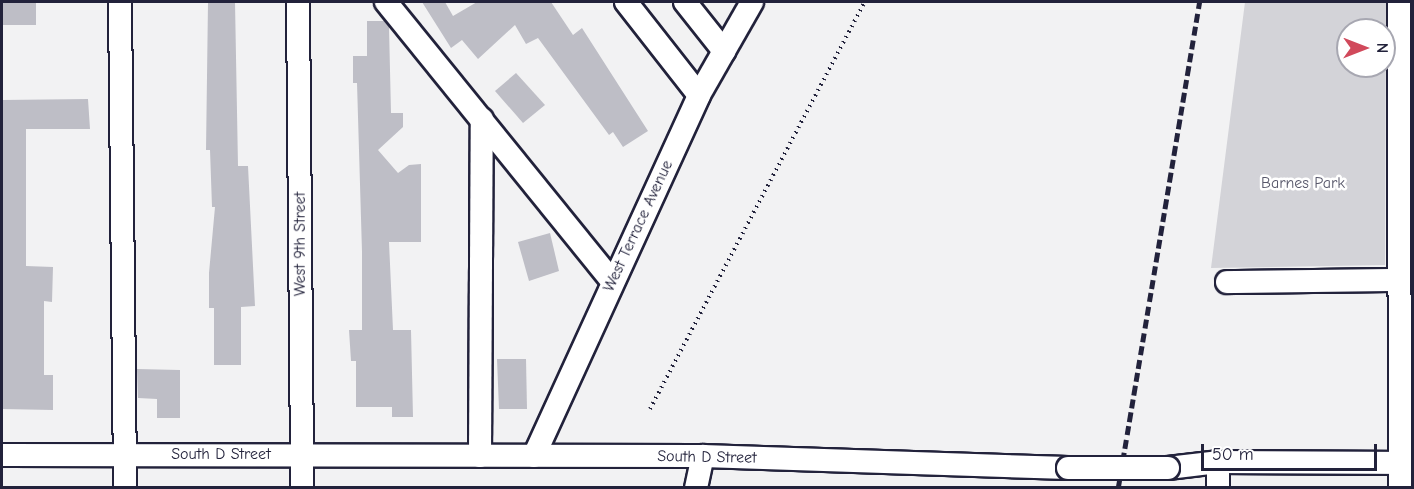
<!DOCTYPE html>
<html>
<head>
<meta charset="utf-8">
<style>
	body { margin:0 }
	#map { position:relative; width:1414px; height:489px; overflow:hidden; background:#f2f2f3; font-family:"Comic Neue",sans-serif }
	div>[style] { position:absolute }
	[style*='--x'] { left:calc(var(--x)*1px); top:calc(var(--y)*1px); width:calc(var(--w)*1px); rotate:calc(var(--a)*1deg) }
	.green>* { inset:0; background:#d3d3d8 }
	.building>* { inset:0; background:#bebec6 }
	.path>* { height:4px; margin-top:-2px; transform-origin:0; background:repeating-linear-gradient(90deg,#22223b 0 1.5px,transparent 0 6px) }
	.roads { filter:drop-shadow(2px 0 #22223b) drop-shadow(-2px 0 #22223b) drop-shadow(0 2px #22223b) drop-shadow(0 -2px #22223b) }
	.minor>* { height:22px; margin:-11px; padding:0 11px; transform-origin:11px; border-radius:11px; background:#fff }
	.rail>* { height:4.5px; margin-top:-2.25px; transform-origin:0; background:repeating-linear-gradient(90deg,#22223b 0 9px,transparent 0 13.5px) }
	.bridges { filter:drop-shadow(2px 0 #22223b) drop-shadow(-2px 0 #22223b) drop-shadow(0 2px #22223b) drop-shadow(0 -2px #22223b) }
	.minor-bridge>* { height:22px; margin:-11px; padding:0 11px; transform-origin:11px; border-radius:11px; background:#fff }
	span { translate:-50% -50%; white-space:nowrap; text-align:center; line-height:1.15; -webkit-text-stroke:5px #fff; paint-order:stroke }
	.park-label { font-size:16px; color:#57576a }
	.street-label { font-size:16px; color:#22223b }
	.frame { position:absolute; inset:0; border:3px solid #22223b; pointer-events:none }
	.north { position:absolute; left:1336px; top:18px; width:60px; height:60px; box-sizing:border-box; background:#fff; border:2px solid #a7a7b1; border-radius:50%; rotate:90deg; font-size:16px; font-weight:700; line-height:24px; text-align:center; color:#22223b }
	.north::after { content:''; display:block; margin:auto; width:21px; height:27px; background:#d1495b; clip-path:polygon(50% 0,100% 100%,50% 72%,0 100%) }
	.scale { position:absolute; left:1201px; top:444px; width:176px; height:27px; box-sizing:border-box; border:3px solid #22223b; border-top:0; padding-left:8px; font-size:18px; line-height:21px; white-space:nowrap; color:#22223b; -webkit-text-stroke:4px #fff; paint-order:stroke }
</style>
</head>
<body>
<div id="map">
	<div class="green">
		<i style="clip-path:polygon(evenodd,1245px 2px,1386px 2px,1385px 265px,1211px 268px,1245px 2px,1348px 30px,1384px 30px,1384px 66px,1348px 66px,1348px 30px)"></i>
	</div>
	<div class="building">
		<i style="clip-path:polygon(2px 2px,36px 2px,36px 25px,2px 25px)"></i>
		<i style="clip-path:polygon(208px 2px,235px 2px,238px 166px,248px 166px,255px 306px,241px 307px,241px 365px,214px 365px,214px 308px,209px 308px,209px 273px,215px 207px,212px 207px,210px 150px,206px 150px)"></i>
		<i style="clip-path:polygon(422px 2px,445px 2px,453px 16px,477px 2px,551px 2px,573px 35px,582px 28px,648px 131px,623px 147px,613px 132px,609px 135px,538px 38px,526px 44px,515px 25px,478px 59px,462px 40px,451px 48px)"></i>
		<i style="clip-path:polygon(367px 21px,384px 21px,389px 27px,391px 113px,403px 113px,403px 127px,378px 150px,398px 173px,409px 165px,421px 164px,421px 242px,389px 242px,393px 330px,411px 330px,413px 417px,392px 417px,392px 407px,356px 407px,356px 361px,351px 361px,349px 330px,362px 330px,362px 252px,357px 83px,353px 83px,353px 56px,367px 56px)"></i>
		<i style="clip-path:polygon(516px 73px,545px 105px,523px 123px,495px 91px)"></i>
		<i style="clip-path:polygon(88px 99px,90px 129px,26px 129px,26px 266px,53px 267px,52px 302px,44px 301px,44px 375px,53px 375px,53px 410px,2px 409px,2px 100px)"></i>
		<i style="clip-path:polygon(550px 233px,559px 271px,529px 281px,518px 242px)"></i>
		<i style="clip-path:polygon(497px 359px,526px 359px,527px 409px,499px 409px)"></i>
		<i style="clip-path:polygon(137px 369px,180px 370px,180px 418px,157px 418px,157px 399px,138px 398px)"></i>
	</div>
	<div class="path">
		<i style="--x:650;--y:409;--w:460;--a:-62.2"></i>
	</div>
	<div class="roads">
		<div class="minor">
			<i style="--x:120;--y:2;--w:486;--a:89.4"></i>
			<i style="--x:298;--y:2;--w:486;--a:89.5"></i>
			<i style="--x:386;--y:2;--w:359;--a:51"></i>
			<i style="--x:626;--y:2;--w:118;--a:51.9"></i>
			<i style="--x:685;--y:2;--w:63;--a:51.5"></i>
			<i style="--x:1399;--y:2;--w:486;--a:89.9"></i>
			<i style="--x:1227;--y:282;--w:172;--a:-0.7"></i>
			<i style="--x:2;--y:455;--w:701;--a:0.08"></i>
			<i style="--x:703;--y:456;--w:365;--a:1.9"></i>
			<i style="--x:480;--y:456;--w:337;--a:-89.7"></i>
			<i style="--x:534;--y:456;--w:397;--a:-65.4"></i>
			<i style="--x:699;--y:95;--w:107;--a:-60.3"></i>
			<i style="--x:1218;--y:462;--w:26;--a:90"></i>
			<i style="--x:1168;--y:468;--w:50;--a:-6.8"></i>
			<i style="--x:1218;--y:462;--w:194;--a:0.3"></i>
			<i style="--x:696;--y:488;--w:33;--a:-78"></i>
		</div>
	</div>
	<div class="rail">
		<i style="--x:1118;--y:488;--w:493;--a:-80.5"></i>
	</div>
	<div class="bridges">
		<div class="minor-bridge">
			<i style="--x:1068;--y:468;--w:100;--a:0"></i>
		</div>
	</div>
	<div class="park-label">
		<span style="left:1303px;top:183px">Barnes Park</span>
	</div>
	<div class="street-label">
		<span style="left:638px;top:226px;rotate:-65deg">West Terrace Avenue</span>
		<span style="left:300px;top:244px;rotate:-90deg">West 9th Street</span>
		<span style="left:221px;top:454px">South D Street</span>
		<span style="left:707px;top:457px;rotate:1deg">South D Street</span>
	</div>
	<div class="frame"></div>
	<div class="north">N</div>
	<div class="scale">50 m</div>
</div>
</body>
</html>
